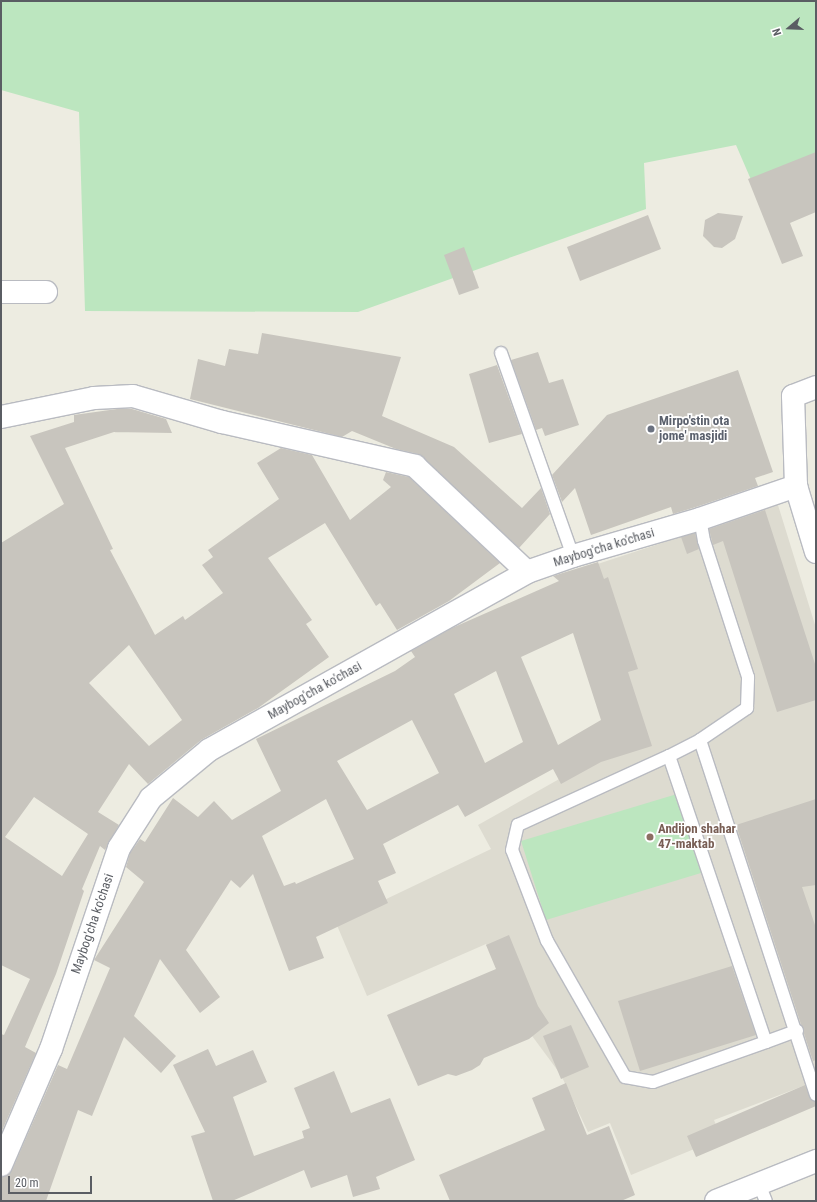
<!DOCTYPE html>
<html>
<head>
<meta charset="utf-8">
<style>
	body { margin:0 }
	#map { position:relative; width:817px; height:1202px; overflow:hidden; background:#edece1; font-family:"Roboto Condensed",sans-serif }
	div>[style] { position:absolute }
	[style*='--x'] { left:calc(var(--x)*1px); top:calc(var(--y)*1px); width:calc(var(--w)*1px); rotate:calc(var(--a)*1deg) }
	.education>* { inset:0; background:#dddbd0 }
	.green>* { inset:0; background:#bce6bf }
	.building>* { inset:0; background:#c8c5be }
	.roads { filter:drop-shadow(1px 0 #b9bbc1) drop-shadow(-1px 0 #b9bbc1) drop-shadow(0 1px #b9bbc1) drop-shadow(0 -1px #b9bbc1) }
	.service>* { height:12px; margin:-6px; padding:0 6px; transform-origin:6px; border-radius:6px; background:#fff }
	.minor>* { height:22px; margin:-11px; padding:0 11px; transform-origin:11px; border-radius:11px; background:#fff }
	.dots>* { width:11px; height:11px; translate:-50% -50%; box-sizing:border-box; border:2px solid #fff; border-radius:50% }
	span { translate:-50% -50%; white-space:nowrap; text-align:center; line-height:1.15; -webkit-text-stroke:3.5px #fff; paint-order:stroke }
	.worship-label { font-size:13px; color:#5b616d; font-weight:700 }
	.left { translate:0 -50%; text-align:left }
	.street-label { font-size:13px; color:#5a5d63 }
	.education-label { font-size:13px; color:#785e54; font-weight:700 }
	.frame { position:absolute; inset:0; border:2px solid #5a5d63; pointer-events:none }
	.north { position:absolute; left:769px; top:8px; width:40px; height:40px; -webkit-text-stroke:3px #fff; paint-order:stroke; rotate:251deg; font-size:11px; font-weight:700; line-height:16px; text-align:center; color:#5a5d63 }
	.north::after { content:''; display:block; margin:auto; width:14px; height:18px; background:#5a5d63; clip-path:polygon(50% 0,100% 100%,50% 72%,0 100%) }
	.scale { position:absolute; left:8px; top:1176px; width:84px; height:18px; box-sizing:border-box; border:2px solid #5a5d63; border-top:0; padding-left:5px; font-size:12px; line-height:14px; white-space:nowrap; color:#5a5d63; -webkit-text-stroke:3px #fff; paint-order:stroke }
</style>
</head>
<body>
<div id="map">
	<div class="education">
		<i style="clip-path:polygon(778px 505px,816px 628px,816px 1081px,714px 1120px,721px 1138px,631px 1175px,610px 1123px,588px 1132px,561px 1075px,521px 1021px,486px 944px,367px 996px,336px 923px,491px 849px,478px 825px,614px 748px,558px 577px)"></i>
	</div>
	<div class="green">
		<i style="clip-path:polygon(1px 1px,816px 1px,816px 158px,752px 182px,736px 145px,644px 163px,646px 209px,358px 312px,85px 311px,79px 112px,1px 90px)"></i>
		<i style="clip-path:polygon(677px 794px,701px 873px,546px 920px,521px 841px)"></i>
	</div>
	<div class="building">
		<i style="clip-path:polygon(816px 152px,816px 212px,790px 223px,803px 256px,782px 264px,748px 179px)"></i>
		<i style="clip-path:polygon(718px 213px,743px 216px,735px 239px,722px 248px,714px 247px,703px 236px,705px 220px)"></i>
		<i style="clip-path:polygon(648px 215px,661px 249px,580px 281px,567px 247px)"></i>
		<i style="clip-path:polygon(464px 247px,479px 288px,459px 295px,444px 255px)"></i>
		<i style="clip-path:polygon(262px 333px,401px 357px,382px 416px,454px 447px,522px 508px,541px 488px,550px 514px,519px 548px,418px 454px,396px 449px,352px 431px,342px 437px,190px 399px,198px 359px,225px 366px,229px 349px,258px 354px)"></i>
		<i style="clip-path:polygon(538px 352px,549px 383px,563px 379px,579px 425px,545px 436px,542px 428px,536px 430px,511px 360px)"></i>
		<i style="clip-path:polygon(497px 365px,522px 434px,489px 443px,469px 374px)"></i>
		<i style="clip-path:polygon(738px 370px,773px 472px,755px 478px,758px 486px,696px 507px,673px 514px,671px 507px,591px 535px,575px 488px,562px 502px,552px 475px,607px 415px)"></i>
		<i style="clip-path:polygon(evenodd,117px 409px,132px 409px,166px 419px,172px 433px,114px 432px,65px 448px,113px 549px,110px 550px,155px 635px,183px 616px,185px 620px,223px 593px,202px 565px,213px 557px,208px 550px,279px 499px,257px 463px,281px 448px,312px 455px,350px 520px,391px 487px,383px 480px,386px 472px,409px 477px,500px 563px,449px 601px,397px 630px,380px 603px,376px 606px,325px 523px,268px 558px,312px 620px,306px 624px,329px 657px,258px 708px,201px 740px,148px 784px,129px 764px,98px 812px,119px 825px,105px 850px,100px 846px,82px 889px,84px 891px,56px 974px,25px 1047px,36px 1053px,1px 1133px,1px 1034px,4px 1035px,30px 979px,1px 965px,1px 543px,64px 504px,30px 436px,74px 422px,74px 415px,117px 409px,129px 645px,182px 720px,149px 746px,89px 683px,129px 645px,117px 409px,34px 797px,88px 834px,62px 876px,5px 837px,34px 797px)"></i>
		<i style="clip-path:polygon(765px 510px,816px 667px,816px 700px,777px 712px,723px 541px,713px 545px,709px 529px)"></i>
		<i style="clip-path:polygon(695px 533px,699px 549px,687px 554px,681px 537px)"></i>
		<i style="clip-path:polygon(evenodd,598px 562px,604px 579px,608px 577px,638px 669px,628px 672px,652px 746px,601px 762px,561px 784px,553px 769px,465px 817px,458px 805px,383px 844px,396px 873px,378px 881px,388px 903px,316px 937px,324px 958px,289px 971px,253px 874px,240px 888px,231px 880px,186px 950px,220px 997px,200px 1013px,160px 959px,134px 1016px,176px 1056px,161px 1073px,124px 1037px,92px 1116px,78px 1110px,46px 1201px,1px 1201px,1px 1177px,8px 1175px,12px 1170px,58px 1065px,67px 1069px,110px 968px,94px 960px,144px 882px,126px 867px,130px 853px,140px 839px,145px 842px,173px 798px,198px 817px,214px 801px,232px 820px,281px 791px,256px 739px,395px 671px,415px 657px,411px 651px,452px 628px,559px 581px,553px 576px,598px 562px,573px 633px,601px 720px,558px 745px,521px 657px,573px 633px,598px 562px,496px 671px,523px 742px,485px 763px,454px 694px,496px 671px,598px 562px,412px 720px,439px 773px,367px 810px,337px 761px,412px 720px,598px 562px,326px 799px,354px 859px,296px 884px,295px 882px,284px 886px,262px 836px,326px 799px)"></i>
		<i style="clip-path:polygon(816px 799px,816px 885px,802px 887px,816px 928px,816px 1060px,813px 1061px,736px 825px)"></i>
		<i style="clip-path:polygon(509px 935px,538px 1006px,549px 1023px,529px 1039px,484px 1058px,480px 1065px,472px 1070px,456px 1076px,448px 1074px,418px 1086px,387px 1015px,496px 969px,486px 945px)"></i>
		<i style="clip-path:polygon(732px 966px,756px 1035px,640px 1071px,618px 1001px)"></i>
		<i style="clip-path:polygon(571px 1025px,589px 1067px,561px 1079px,543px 1036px)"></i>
		<i style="clip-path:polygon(208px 1049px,216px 1066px,253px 1050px,267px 1082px,233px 1097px,254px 1156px,304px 1138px,302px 1131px,310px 1128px,294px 1088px,334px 1071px,351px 1113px,390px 1098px,415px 1160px,376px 1177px,380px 1189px,353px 1197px,347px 1175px,311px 1188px,304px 1170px,232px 1201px,213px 1201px,191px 1136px,205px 1132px,173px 1065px)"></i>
		<i style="clip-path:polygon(566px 1083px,587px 1135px,609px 1126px,635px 1195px,621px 1201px,450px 1201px,439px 1175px,545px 1130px,532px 1098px)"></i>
		<i style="clip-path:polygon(805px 1085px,811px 1099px,816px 1101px,816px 1106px,696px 1157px,687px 1136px)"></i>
	</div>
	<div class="roads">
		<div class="service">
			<i style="--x:501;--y:353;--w:215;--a:70.5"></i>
			<i style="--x:700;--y:740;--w:373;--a:71.9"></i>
			<i style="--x:669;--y:756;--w:302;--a:71.3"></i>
			<i style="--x:766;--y:1042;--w:120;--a:160.5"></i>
			<i style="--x:653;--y:1082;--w:28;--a:-170"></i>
			<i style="--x:625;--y:1077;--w:157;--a:-119.8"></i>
			<i style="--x:547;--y:941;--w:97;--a:-111"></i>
			<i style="--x:512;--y:850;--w:26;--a:-77"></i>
			<i style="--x:518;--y:825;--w:166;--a:-24.6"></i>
			<i style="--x:669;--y:756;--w:35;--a:-27"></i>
			<i style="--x:700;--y:740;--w:57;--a:-34.2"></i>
			<i style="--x:747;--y:708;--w:31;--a:-88"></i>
			<i style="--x:748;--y:677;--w:143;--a:-107.9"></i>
			<i style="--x:704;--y:541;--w:22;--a:-100"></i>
			<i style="--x:766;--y:1042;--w:33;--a:-20"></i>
			<i style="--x:759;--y:1184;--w:18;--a:68"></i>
		</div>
		<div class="minor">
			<i style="--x:1;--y:292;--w:45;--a:0"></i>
			<i style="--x:1;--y:417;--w:95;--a:-11.5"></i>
			<i style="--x:94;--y:398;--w:39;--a:-3"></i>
			<i style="--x:133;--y:396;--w:93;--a:16.3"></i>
			<i style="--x:222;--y:422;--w:198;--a:12.8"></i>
			<i style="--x:415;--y:466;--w:154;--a:43.4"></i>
			<i style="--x:796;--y:486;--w:90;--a:-91.9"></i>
			<i style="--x:793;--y:396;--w:25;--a:-21"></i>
			<i style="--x:1;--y:1165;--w:126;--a:-66.7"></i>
			<i style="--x:51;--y:1049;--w:212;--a:-71.3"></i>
			<i style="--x:119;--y:848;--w:59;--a:-57.4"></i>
			<i style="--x:151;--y:798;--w:75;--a:-39.6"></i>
			<i style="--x:209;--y:750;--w:364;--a:-29.2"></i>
			<i style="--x:527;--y:572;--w:49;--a:-19.2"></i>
			<i style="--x:573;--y:556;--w:132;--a:-16.2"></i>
			<i style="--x:700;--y:519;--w:102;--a:-19"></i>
			<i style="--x:796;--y:486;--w:69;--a:73.1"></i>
			<i style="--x:716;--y:1201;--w:108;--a:-21.8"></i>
		</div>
	</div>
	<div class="dots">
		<i style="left:651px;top:429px;background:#6b7280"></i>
		<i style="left:650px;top:837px;background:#8d6e63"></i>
	</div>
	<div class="worship-label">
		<span class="left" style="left:659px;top:429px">Mirpo'stin ota<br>jome' masjidi</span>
	</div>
	<div class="street-label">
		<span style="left:604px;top:548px;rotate:-17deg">Maybog'cha ko'chasi</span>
		<span style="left:315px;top:691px;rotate:-29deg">Maybog'cha ko'chasi</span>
		<span style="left:93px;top:924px;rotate:-71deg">Maybog'cha ko'chasi</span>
	</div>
	<div class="education-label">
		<span class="left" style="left:658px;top:837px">Andijon shahar<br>47-maktab</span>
	</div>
	<div class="frame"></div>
	<div class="north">N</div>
	<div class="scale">20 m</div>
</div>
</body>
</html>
